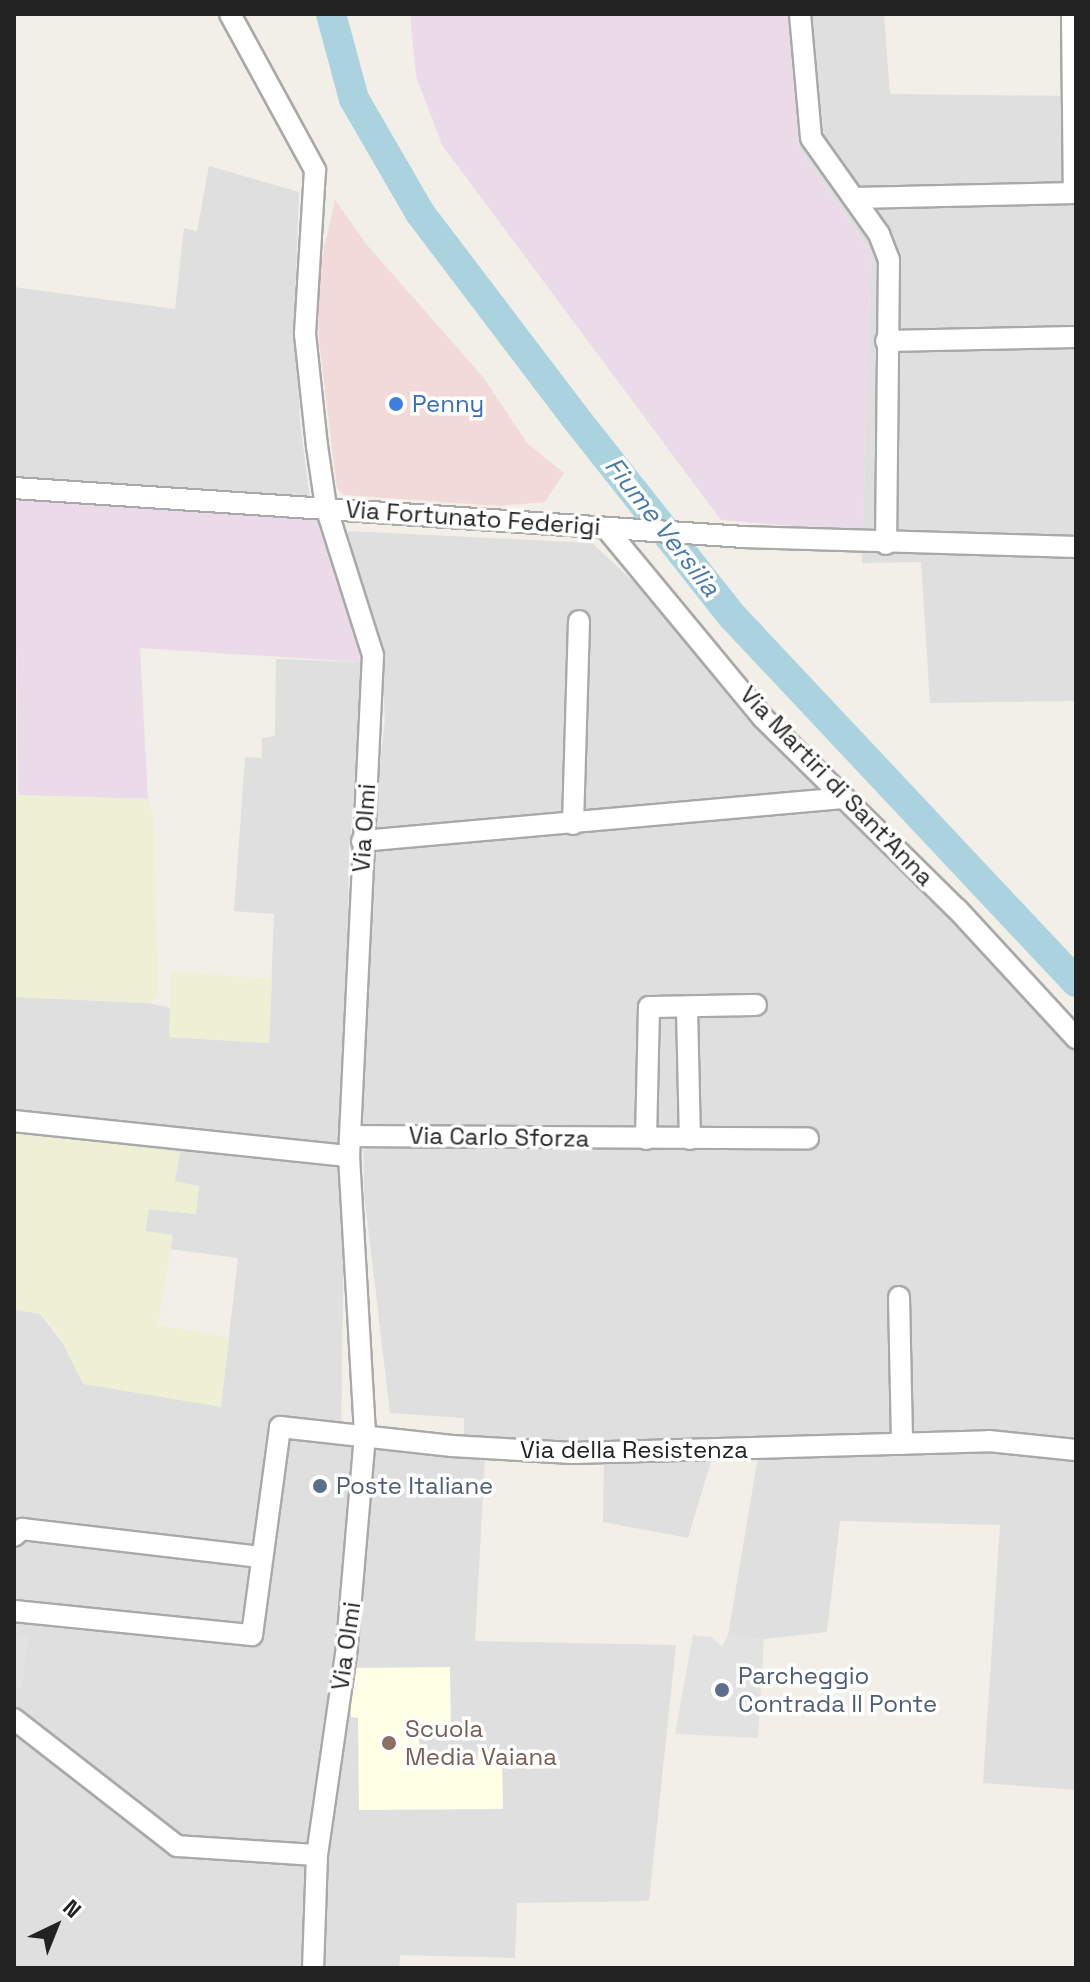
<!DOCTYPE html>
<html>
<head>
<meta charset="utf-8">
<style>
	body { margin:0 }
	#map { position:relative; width:1090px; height:1982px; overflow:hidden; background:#f2efe9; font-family:"Space Grotesk",sans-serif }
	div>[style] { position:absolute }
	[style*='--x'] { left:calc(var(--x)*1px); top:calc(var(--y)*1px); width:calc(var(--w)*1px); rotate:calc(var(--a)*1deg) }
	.residential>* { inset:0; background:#e0dfdf }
	.commercial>* { inset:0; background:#f2dad9 }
	.industrial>* { inset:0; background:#ebdbe8 }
	.education>* { inset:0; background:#ffffe5 }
	.farmland>* { inset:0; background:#eef0d5 }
	.parking>* { inset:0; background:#e2e2e2 }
	.river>* { height:30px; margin:-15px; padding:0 15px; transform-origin:15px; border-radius:15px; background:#aad3df }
	.roads { filter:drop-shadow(2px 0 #a9a9a9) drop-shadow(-2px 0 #a9a9a9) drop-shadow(0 2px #a9a9a9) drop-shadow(0 -2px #a9a9a9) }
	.minor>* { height:20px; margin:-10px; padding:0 10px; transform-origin:10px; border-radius:10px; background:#fff }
	.dots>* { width:22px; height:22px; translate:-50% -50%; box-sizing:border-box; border:4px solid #fff; border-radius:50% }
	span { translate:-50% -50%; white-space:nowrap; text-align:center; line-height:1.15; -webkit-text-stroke:7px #fff; paint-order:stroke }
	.shop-label { font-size:24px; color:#366cbe }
	.left { translate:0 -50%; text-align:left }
	.street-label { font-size:24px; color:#222 }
	.service-label { font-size:24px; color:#4e5e75 }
	.education-label { font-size:24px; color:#785e54 }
	.water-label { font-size:26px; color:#4a7aab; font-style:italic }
	.frame { position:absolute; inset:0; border:16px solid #222; pointer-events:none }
	.north { position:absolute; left:16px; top:1886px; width:80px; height:80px; -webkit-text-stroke:6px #fff; paint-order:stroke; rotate:43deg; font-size:22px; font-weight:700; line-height:32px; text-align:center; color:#222 }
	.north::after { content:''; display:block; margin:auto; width:28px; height:36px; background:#222; clip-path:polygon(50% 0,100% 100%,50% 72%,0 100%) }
</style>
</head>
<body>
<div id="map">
	<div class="residential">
		<i style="clip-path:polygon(788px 14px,884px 14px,890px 94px,1076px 96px,1076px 701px,930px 703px,921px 562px,862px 563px,871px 252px,800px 150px)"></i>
		<i style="clip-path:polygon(209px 166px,299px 192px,295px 301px,300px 422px,310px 500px,14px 478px,14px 287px,175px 309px,184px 228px,197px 231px)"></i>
		<i style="clip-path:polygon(348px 531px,592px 543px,635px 583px,751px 719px,991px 956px,1076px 1049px,1076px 1790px,983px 1783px,1000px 1525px,840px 1521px,827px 1632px,764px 1639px,728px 1635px,760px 1445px,517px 1441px,464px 1436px,464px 1418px,390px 1413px,364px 1193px,363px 1113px,374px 822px,385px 719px,381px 655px,348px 548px)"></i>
		<i style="clip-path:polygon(276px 659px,360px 662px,364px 706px,349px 847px,341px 1442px,485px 1458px,475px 1641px,676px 1645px,649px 1901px,517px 1903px,515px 1958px,400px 1955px,399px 1968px,14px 1968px,14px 1309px,40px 1314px,67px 1349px,221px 1407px,238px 1258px,170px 1249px,172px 1235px,145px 1232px,149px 1209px,195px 1214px,174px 1181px,180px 1153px,14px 1131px,15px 997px,149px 1003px,171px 1008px,169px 1037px,269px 1043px,274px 914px,234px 911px,245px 757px,262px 758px,262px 738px,275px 736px)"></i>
		<i style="clip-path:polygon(712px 1458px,688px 1538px,603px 1522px,604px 1462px)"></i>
	</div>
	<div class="commercial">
		<i style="clip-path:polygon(335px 200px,367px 245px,483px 377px,527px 443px,564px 473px,545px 502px,500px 506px,344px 495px,337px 488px,319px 341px,318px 276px)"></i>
	</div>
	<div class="industrial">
		<i style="clip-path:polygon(410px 14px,788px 14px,800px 150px,871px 252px,863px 532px,721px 520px,442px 145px,416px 76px)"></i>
		<i style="clip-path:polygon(14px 497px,322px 520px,356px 623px,360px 662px,140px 648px,148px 799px,18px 795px)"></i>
	</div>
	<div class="education">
		<i style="clip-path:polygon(450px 1667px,451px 1734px,419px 1735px,420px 1765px,477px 1765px,478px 1751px,502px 1751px,503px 1809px,359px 1810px,358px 1718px,351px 1717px,351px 1668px)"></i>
	</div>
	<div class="farmland">
		<i style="clip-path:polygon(14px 795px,148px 799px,154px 819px,158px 996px,149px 1003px,15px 997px,14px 1009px)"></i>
		<i style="clip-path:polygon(171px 971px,272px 979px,269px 1043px,169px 1037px)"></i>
		<i style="clip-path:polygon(14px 1131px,180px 1152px,175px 1181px,199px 1186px,196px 1214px,149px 1209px,145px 1231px,173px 1235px,158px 1325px,229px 1337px,221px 1407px,83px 1384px,55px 1328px,40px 1314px,14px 1309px)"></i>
	</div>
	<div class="parking">
		<i style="clip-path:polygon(29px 1634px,22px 1688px,14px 1690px,16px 1637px)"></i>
		<i style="clip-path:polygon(693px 1635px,712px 1637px,722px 1647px,728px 1635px,764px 1639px,758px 1738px,675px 1734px)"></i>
	</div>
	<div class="river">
		<i style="--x:331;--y:14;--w:88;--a:74.9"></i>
		<i style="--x:354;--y:99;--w:132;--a:59.9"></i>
		<i style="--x:420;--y:213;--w:255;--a:52.8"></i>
		<i style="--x:574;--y:416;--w:256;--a:51.7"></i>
		<i style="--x:733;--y:617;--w:501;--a:46.78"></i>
	</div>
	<div class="roads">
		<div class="minor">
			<i style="--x:230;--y:14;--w:178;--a:61.4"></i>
			<i style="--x:315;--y:170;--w:164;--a:93.5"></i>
			<i style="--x:305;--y:334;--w:113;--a:83.9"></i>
			<i style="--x:317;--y:446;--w:62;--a:81.6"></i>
			<i style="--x:326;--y:507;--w:155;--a:72.4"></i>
			<i style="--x:373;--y:655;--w:502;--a:92.74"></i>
			<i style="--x:349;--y:1156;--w:279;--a:86.7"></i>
			<i style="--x:365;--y:1435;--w:213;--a:94.9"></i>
			<i style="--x:347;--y:1647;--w:210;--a:98.2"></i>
			<i style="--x:317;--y:1855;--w:113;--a:92"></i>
			<i style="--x:800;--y:14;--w:124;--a:84.9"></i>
			<i style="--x:811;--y:138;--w:118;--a:54.7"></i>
			<i style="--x:879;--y:234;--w:28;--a:69"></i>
			<i style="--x:889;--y:260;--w:284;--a:90.6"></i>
			<i style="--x:1072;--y:14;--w:179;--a:89.4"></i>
			<i style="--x:854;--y:198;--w:222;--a:-1.3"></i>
			<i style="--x:886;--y:341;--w:190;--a:-1.2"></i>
			<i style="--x:14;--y:488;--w:732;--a:3.84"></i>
			<i style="--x:744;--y:537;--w:332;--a:1.7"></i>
			<i style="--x:606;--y:528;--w:246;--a:50.4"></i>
			<i style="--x:763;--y:718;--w:272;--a:44.6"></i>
			<i style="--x:957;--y:909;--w:176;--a:47.3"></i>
			<i style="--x:573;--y:824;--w:203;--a:-88.3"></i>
			<i style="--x:362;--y:841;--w:484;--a:-5.1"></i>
			<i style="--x:687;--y:1009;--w:130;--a:88.7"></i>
			<i style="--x:14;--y:1121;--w:337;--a:6"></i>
			<i style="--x:351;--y:1136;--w:457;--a:0.3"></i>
			<i style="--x:646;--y:1139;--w:132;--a:-88.7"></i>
			<i style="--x:649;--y:1007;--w:107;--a:-1.1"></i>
			<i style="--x:899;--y:1297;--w:147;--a:88.8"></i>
			<i style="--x:14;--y:1536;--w:11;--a:-41"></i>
			<i style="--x:22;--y:1529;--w:242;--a:6.7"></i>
			<i style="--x:14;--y:1611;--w:239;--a:5.8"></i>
			<i style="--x:252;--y:1635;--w:210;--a:-82.3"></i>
			<i style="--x:280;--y:1427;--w:173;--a:6.3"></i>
			<i style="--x:452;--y:1446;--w:120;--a:3.3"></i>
			<i style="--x:572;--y:1453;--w:417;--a:-1.6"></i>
			<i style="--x:989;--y:1441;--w:87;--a:5.9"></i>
			<i style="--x:14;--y:1719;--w:207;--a:37.9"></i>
			<i style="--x:177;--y:1846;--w:140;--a:3.7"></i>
		</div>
	</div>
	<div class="dots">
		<i style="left:396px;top:404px;background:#3f7fe0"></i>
		<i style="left:320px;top:1486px;background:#5c6f8a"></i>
		<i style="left:722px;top:1690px;background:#5c6f8a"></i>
		<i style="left:389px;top:1743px;background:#8d6e63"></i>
	</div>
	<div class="shop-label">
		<span class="left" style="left:412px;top:404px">Penny</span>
	</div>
	<div class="street-label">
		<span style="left:473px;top:518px;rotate:4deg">Via Fortunato Federigi</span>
		<span style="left:837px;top:786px;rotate:46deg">Via Martiri di Sant'Anna</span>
		<span style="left:364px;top:828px;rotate:-86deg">Via Olmi</span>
		<span style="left:499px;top:1137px;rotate:1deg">Via Carlo Sforza</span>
		<span style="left:634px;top:1450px">Via della Resistenza</span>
		<span style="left:346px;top:1646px;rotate:-82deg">Via Olmi</span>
	</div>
	<div class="service-label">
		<span class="left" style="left:336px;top:1486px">Poste Italiane</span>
		<span class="left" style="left:738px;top:1690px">Parcheggio<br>Contrada Il Ponte</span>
	</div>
	<div class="education-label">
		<span class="left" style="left:405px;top:1743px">Scuola<br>Media Vaiana</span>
	</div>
	<div class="water-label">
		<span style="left:662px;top:527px;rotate:52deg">Fiume Versilia</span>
	</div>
	<div class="frame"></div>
	<div class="north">N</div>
</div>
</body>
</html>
